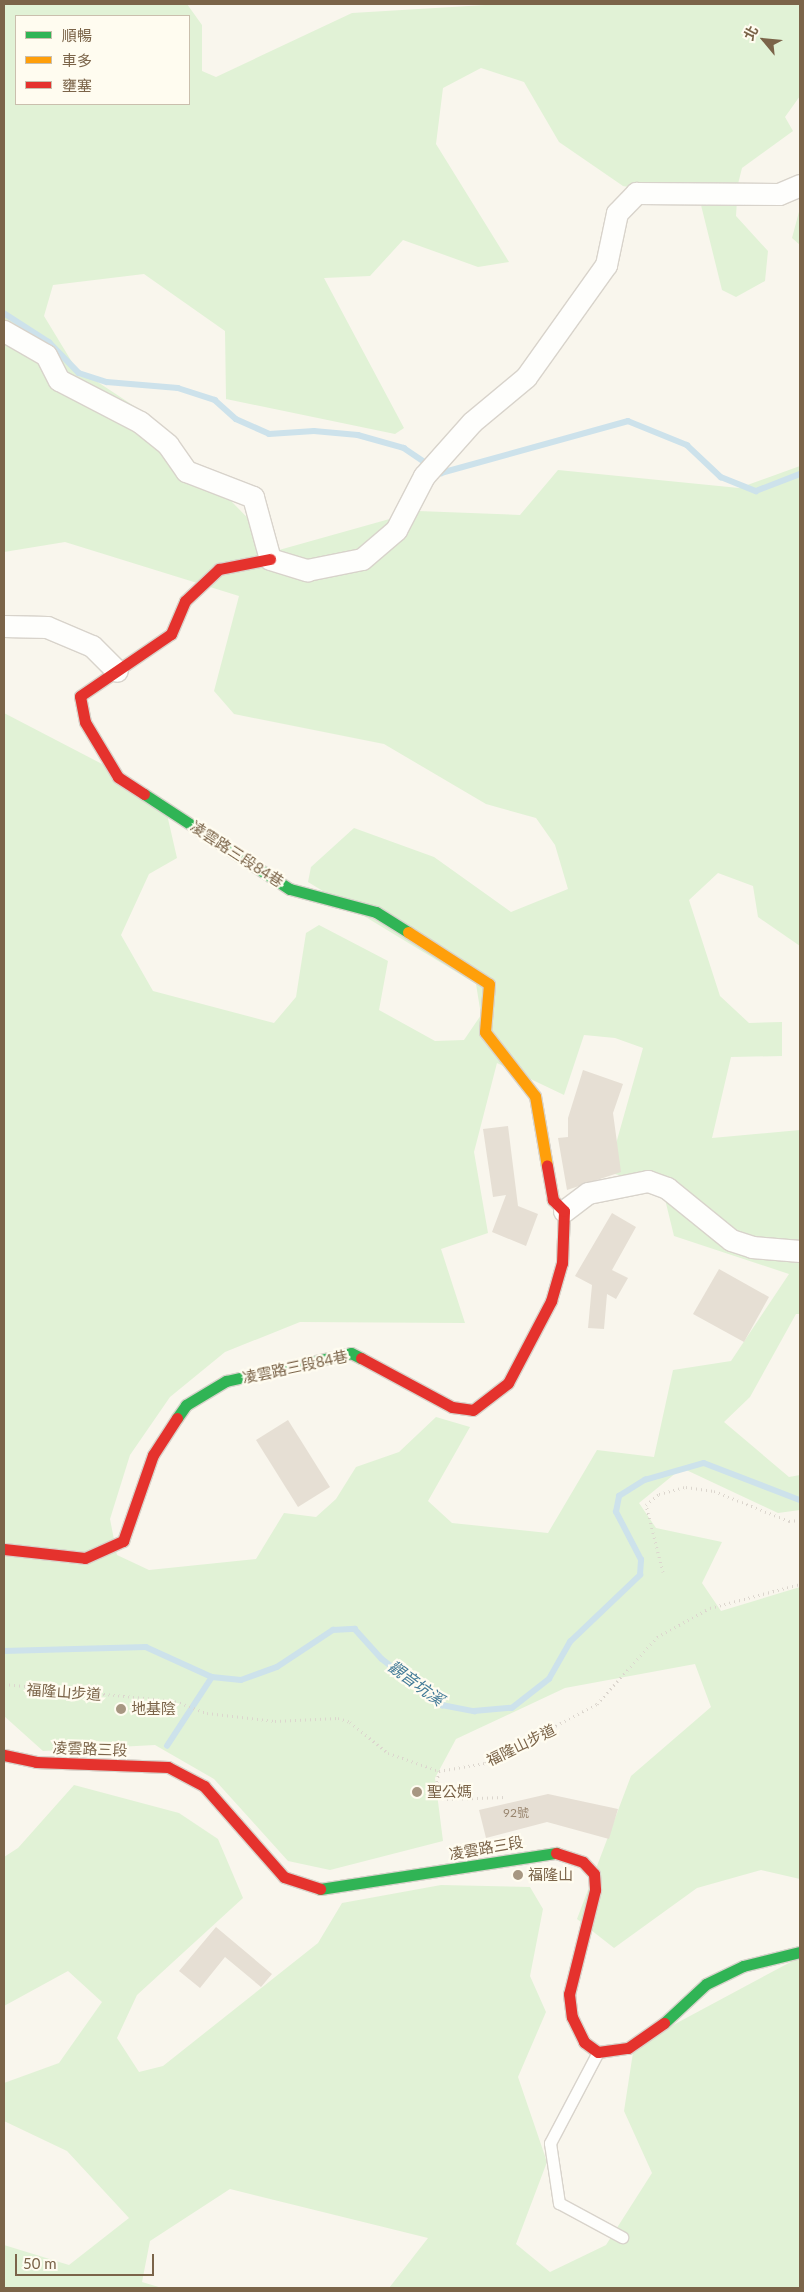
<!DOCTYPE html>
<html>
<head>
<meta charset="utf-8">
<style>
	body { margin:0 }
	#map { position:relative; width:804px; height:2292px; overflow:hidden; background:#f9f6ed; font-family:Lato,"Noto Sans TC",sans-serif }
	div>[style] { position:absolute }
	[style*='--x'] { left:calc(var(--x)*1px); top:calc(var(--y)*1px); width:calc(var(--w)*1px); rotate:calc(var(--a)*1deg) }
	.green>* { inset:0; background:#e1f2d6 }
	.stream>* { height:5.5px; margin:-2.75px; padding:0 2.75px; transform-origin:2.75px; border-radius:2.75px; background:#cde2eb }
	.building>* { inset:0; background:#e6dfd4 }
	.path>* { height:3px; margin-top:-1.5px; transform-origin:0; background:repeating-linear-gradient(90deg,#dcd6ce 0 1px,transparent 0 5px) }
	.roads { filter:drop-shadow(1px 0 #d8d3cb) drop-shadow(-1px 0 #d8d3cb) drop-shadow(0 1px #d8d3cb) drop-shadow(0 -1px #d8d3cb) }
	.lane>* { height:11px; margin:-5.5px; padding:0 5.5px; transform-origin:5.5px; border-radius:5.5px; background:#fefefc }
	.street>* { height:21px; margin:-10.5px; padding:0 10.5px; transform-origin:10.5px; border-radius:10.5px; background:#fefefc }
	.fast>* { height:11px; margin:-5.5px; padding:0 5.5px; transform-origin:5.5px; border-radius:5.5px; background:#30b455 }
	.slow>* { height:11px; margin:-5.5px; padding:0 5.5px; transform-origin:5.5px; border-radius:5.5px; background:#ff9f0a }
	.jam>* { height:11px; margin:-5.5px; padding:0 5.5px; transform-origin:5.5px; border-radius:5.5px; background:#e5322d }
	.dots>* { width:14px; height:14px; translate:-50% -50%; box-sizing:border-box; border:2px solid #fffcf0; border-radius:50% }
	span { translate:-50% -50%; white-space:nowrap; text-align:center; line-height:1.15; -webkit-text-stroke:4.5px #fffcf0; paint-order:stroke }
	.number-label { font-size:12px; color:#98856e }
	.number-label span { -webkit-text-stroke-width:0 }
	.street-label { font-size:15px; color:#7b6449 }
	.poi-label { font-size:15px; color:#7b6449 }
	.left { translate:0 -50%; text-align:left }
	.water-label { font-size:16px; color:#427a97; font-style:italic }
	.frame { position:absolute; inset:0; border:5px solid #7b6449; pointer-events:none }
	.legend { position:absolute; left:15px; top:15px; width:175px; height:90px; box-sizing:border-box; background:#fffcf0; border:1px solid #cabfad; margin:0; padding:6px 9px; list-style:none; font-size:15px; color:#7b6449 }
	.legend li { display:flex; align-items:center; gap:10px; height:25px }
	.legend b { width:25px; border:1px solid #cabfad }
	.north { position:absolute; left:739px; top:15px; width:50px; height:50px; -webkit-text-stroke:4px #fffcf0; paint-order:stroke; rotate:298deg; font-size:14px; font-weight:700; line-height:20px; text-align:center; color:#7b6449 }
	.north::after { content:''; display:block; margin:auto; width:18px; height:22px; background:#7b6449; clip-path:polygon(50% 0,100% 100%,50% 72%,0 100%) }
	.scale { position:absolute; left:15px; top:2254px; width:139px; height:22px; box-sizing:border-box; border:2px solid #7b6449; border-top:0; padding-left:6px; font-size:15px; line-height:18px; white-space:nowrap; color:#7b6449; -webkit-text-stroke:4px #fffcf0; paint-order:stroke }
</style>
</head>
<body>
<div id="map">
	<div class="green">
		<i style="clip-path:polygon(evenodd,4px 4px,187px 4px,202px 25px,202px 71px,216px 77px,352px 13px,502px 4px,800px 4px,800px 96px,785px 117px,793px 131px,742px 168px,738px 184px,736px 216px,768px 251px,765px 281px,736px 297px,722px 290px,700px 201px,623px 186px,559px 142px,524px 82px,481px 68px,443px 88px,436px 144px,509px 262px,478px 267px,403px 240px,370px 276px,324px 278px,404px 428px,395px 434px,226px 399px,225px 331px,144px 274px,53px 285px,44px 316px,75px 367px,146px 414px,279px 550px,418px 511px,520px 515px,558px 470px,739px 488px,800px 466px,800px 946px,758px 917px,753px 886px,718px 873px,689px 900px,720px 996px,749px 1023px,782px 1022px,782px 1056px,731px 1057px,712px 1138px,800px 1130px,800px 1314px,796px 1314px,750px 1397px,724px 1422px,789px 1477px,800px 1475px,800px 1510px,778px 1513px,682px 1468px,639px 1503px,656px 1528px,722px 1542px,702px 1583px,721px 1611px,800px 1587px,800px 1879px,761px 1870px,697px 1888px,614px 1948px,577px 1919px,631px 1776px,711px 1707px,695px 1664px,565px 1688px,456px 1739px,435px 1778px,443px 1841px,330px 1870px,288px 1861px,214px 1779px,155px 1745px,43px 1751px,4px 1716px,4px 713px,104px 765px,166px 810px,177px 858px,149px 874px,121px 935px,153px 991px,274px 1023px,296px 997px,306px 933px,319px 925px,388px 961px,379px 1010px,435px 1041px,464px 1040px,481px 1015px,476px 984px,308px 882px,311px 867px,354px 828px,434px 857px,511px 912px,568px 889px,555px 845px,536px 818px,486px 804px,384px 744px,234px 714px,214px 691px,239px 596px,65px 542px,4px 552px,4px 4px,16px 16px,189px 16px,189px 104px,16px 104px,16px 16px,4px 4px,584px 1035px,615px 1038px,643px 1048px,608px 1172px,662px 1187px,674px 1236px,789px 1274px,731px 1361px,673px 1370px,654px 1457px,597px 1450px,548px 1533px,452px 1523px,428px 1501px,470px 1427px,436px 1417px,399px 1452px,356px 1467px,336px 1499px,316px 1517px,284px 1513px,256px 1559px,149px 1570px,117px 1555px,110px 1519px,130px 1455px,170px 1397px,225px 1352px,300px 1322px,465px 1323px,441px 1249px,488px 1233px,474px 1152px,497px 1063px,564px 1095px,584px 1035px)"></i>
		<i style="clip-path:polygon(800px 208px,800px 245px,792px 238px)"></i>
		<i style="clip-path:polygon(74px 1785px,179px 1813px,218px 1839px,243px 1898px,137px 1995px,117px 2038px,139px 2072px,163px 2066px,318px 1943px,342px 1903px,441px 1885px,530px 1887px,543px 1909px,530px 1976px,546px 2012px,518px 2077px,547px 2162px,516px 2244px,550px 2272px,606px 2245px,652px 2173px,624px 2111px,634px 2046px,800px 1957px,800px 2288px,389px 2288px,428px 2238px,230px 2189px,150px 2241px,142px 2282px,162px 2288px,4px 2288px,4px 2245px,69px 2265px,129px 2218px,67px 2151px,4px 2121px,4px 2083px,59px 2063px,102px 2002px,68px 1971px,4px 2006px,4px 1857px,18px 1848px)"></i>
	</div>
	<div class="stream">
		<i style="--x:4;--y:313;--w:54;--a:32.8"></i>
		<i style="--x:49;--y:342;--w:43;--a:45.9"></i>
		<i style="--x:79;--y:373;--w:29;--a:18"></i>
		<i style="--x:107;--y:382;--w:71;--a:4.8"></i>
		<i style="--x:178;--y:388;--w:39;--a:18"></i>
		<i style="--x:215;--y:400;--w:28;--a:42"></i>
		<i style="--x:236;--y:419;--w:36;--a:24"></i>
		<i style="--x:269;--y:434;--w:45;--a:-3.8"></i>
		<i style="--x:314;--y:431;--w:44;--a:5.2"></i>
		<i style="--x:358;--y:435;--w:48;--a:15.8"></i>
		<i style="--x:404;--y:448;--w:45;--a:34"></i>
		<i style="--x:441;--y:473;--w:194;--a:-15.5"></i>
		<i style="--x:628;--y:421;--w:64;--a:22.1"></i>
		<i style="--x:687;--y:445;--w:47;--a:43.3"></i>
		<i style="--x:721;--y:477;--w:38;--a:22"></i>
		<i style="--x:756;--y:491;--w:47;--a:-21.1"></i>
		<i style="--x:4;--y:1651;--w:142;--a:-1.6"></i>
		<i style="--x:146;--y:1647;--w:72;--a:24.4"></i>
		<i style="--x:212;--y:1677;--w:29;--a:6"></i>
		<i style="--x:241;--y:1680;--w:38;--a:-20"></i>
		<i style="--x:277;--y:1667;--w:67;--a:-33.5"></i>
		<i style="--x:333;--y:1630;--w:22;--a:-3"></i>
		<i style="--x:355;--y:1629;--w:40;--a:48"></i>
		<i style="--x:382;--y:1659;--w:76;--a:37.5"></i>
		<i style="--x:442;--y:1705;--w:33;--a:11"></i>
		<i style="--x:474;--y:1711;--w:38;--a:-5"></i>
		<i style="--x:512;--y:1708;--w:47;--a:-38.1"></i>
		<i style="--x:549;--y:1679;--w:43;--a:-60.4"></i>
		<i style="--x:570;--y:1642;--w:97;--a:-43.7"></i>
		<i style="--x:640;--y:1575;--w:15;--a:-86"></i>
		<i style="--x:641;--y:1560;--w:54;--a:-117.5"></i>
		<i style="--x:616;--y:1512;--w:16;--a:-79"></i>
		<i style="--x:619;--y:1496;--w:31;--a:-32"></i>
		<i style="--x:645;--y:1480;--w:61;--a:-16.1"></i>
		<i style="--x:704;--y:1463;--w:103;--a:21.1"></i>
		<i style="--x:167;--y:1746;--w:82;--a:-56.9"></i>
	</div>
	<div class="building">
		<i style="clip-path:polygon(583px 1070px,623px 1084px,613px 1113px,621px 1172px,567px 1190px,558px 1138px,568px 1137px,568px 1118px)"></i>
		<i style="clip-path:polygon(508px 1126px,518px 1206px,538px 1214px,526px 1246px,492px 1232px,506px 1195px,493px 1197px,483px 1129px)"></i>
		<i style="clip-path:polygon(612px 1213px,636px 1227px,612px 1270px,628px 1278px,616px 1299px,607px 1294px,604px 1329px,588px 1328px,592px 1285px,575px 1276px)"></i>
		<i style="clip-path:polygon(719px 1269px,769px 1297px,744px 1342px,693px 1314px)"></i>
		<i style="clip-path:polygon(288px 1420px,330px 1487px,298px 1507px,256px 1440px)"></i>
		<i style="clip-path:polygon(548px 1794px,618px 1809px,609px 1839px,547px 1822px,486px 1838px,479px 1810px)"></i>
		<i style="clip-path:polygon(216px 1927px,272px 1974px,261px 1987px,225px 1957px,200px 1988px,179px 1971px)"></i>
	</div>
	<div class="path">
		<i style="--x:663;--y:1572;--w:69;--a:-104.2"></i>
		<i style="--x:646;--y:1505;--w:17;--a:-40"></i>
		<i style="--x:659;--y:1494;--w:28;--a:-15"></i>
		<i style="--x:686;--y:1487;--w:28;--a:8"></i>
		<i style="--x:714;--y:1491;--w:81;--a:21.8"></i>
		<i style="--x:789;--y:1521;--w:11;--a:-5"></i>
		<i style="--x:4;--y:1684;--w:172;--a:5.7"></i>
		<i style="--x:175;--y:1701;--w:34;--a:21"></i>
		<i style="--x:207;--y:1713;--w:68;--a:6.7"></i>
		<i style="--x:275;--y:1721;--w:63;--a:-2.7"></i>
		<i style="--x:338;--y:1718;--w:13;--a:18"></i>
		<i style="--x:350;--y:1722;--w:49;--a:39.2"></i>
		<i style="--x:388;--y:1753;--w:54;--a:19.4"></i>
		<i style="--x:439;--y:1771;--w:47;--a:-9.9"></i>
		<i style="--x:485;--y:1763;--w:127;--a:-27.8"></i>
		<i style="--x:597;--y:1704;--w:90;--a:-48.2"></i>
		<i style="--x:657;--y:1637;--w:60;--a:-28.7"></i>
		<i style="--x:710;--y:1608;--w:93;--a:-14.9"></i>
		<i style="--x:439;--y:1771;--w:20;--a:101"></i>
		<i style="--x:435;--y:1791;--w:14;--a:34"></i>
		<i style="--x:447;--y:1799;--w:58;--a:-2"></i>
	</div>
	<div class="roads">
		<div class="lane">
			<i style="--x:598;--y:2052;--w:103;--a:117.8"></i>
			<i style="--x:550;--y:2143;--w:61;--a:81.5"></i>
			<i style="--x:559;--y:2203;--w:72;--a:28.4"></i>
		</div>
		<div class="street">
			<i style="--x:4;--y:331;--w:48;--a:29.7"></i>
			<i style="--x:46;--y:355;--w:28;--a:63"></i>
			<i style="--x:59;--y:380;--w:91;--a:27.4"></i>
			<i style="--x:140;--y:422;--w:36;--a:39"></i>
			<i style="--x:168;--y:445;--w:32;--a:55"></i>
			<i style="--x:186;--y:471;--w:72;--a:21.2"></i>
			<i style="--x:253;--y:497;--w:64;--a:74.7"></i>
			<i style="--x:270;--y:559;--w:39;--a:17"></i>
			<i style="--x:307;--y:570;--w:56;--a:-11.3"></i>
			<i style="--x:362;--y:559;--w:45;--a:-40.5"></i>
			<i style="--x:396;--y:530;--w:61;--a:-62.6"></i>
			<i style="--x:424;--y:476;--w:72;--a:-48.4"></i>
			<i style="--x:472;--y:422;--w:70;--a:-39.8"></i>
			<i style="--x:526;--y:377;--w:138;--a:-54.5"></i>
			<i style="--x:606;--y:265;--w:53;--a:-78.1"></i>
			<i style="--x:617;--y:213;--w:28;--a:-46"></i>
			<i style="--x:636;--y:193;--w:143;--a:0.4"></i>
			<i style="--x:779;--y:194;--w:23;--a:-23"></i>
			<i style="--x:4;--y:626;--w:43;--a:1.3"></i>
			<i style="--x:47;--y:627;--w:49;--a:22.9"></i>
			<i style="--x:92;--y:646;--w:35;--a:45"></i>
			<i style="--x:564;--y:1211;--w:30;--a:-37"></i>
			<i style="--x:588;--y:1193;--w:61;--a:-11.3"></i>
			<i style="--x:648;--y:1181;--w:20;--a:20"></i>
			<i style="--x:667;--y:1188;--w:82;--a:39.1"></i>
			<i style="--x:731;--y:1240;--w:22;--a:18"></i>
			<i style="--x:752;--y:1247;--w:48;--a:4.8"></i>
		</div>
		<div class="fast">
			<i style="--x:144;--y:794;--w:174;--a:33.1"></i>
			<i style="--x:290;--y:889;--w:89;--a:15"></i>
			<i style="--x:376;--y:912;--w:38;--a:32"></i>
			<i style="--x:177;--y:1418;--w:16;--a:-55"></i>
			<i style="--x:186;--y:1405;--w:47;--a:-31"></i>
			<i style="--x:226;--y:1381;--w:128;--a:-12.6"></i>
			<i style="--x:351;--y:1353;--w:11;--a:27"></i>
			<i style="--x:320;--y:1889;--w:239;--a:-8.7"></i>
			<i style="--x:664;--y:2023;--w:57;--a:-42.9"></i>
			<i style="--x:706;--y:1984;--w:41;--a:-25.9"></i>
			<i style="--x:743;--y:1966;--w:59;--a:-13.8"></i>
		</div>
		<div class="slow">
			<i style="--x:408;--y:932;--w:96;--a:32.7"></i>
			<i style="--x:489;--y:984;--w:48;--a:94.8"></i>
			<i style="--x:485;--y:1032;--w:81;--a:52"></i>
			<i style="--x:535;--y:1096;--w:71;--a:80.3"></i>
		</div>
		<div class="jam">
			<i style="--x:144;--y:794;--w:31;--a:-147"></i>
			<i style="--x:118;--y:777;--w:64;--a:-121"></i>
			<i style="--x:85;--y:722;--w:26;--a:-101"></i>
			<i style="--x:80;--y:696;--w:110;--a:-34.3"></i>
			<i style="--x:171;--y:634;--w:36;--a:-67"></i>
			<i style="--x:185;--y:601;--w:47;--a:-43.3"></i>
			<i style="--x:219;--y:569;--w:52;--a:-11.1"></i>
			<i style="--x:361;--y:1358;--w:103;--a:28.3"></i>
			<i style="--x:452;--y:1407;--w:21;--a:8"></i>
			<i style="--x:473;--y:1410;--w:44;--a:-37.6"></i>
			<i style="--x:508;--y:1383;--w:93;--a:-62.3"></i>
			<i style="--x:551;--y:1301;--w:40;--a:-74"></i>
			<i style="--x:562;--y:1263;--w:52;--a:-87.8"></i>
			<i style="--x:564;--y:1211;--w:16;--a:-135"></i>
			<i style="--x:553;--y:1200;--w:35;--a:-100"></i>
			<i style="--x:4;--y:1549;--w:81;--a:6.3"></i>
			<i style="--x:85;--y:1558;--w:42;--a:-24.1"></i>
			<i style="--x:123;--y:1541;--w:91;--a:-70.8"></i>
			<i style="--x:153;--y:1455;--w:44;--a:-57"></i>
			<i style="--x:4;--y:1755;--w:33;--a:12"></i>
			<i style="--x:36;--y:1762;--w:132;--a:2.2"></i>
			<i style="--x:168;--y:1767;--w:41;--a:27.8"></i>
			<i style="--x:204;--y:1786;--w:121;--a:48.7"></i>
			<i style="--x:284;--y:1877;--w:38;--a:18"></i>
			<i style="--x:556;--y:1853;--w:28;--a:18"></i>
			<i style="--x:583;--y:1862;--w:16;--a:47"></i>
			<i style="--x:594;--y:1874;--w:16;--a:86"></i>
			<i style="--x:595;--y:1890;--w:107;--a:104"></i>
			<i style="--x:569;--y:1994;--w:23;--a:83"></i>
			<i style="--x:572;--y:2017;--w:28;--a:64"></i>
			<i style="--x:584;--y:2042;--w:17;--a:36"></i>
			<i style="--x:598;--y:2052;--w:30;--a:-8"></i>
			<i style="--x:628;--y:2048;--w:44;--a:-34.8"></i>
		</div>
	</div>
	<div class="dots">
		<i style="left:121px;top:1709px;background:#a79782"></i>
		<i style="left:417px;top:1792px;background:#a79782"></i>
		<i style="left:518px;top:1875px;background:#a79782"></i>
	</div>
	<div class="number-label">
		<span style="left:516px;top:1813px">92號</span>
	</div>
	<div class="street-label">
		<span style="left:237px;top:854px;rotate:33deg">凌雲路三段84巷</span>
		<span style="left:295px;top:1367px;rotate:-12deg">凌雲路三段84巷</span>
		<span style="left:64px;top:1692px;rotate:4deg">福隆山步道</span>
		<span style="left:521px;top:1745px;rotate:-26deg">福隆山步道</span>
		<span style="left:90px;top:1749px;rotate:2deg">凌雲路三段</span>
		<span style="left:486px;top:1848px;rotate:-10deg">凌雲路三段</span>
	</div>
	<div class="poi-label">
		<span class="left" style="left:131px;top:1709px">地基陰</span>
		<span class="left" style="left:427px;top:1792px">聖公媽</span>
		<span class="left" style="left:528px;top:1875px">福隆山</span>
	</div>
	<div class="water-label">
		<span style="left:416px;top:1683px;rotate:36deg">觀音坑溪</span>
	</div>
	<div class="frame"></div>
	<ul class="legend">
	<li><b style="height:6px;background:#30b455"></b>順暢</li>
	<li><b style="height:6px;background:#ff9f0a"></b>車多</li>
	<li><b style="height:6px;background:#e5322d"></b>壅塞</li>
	</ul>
	<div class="north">北</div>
	<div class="scale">50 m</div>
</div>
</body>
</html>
